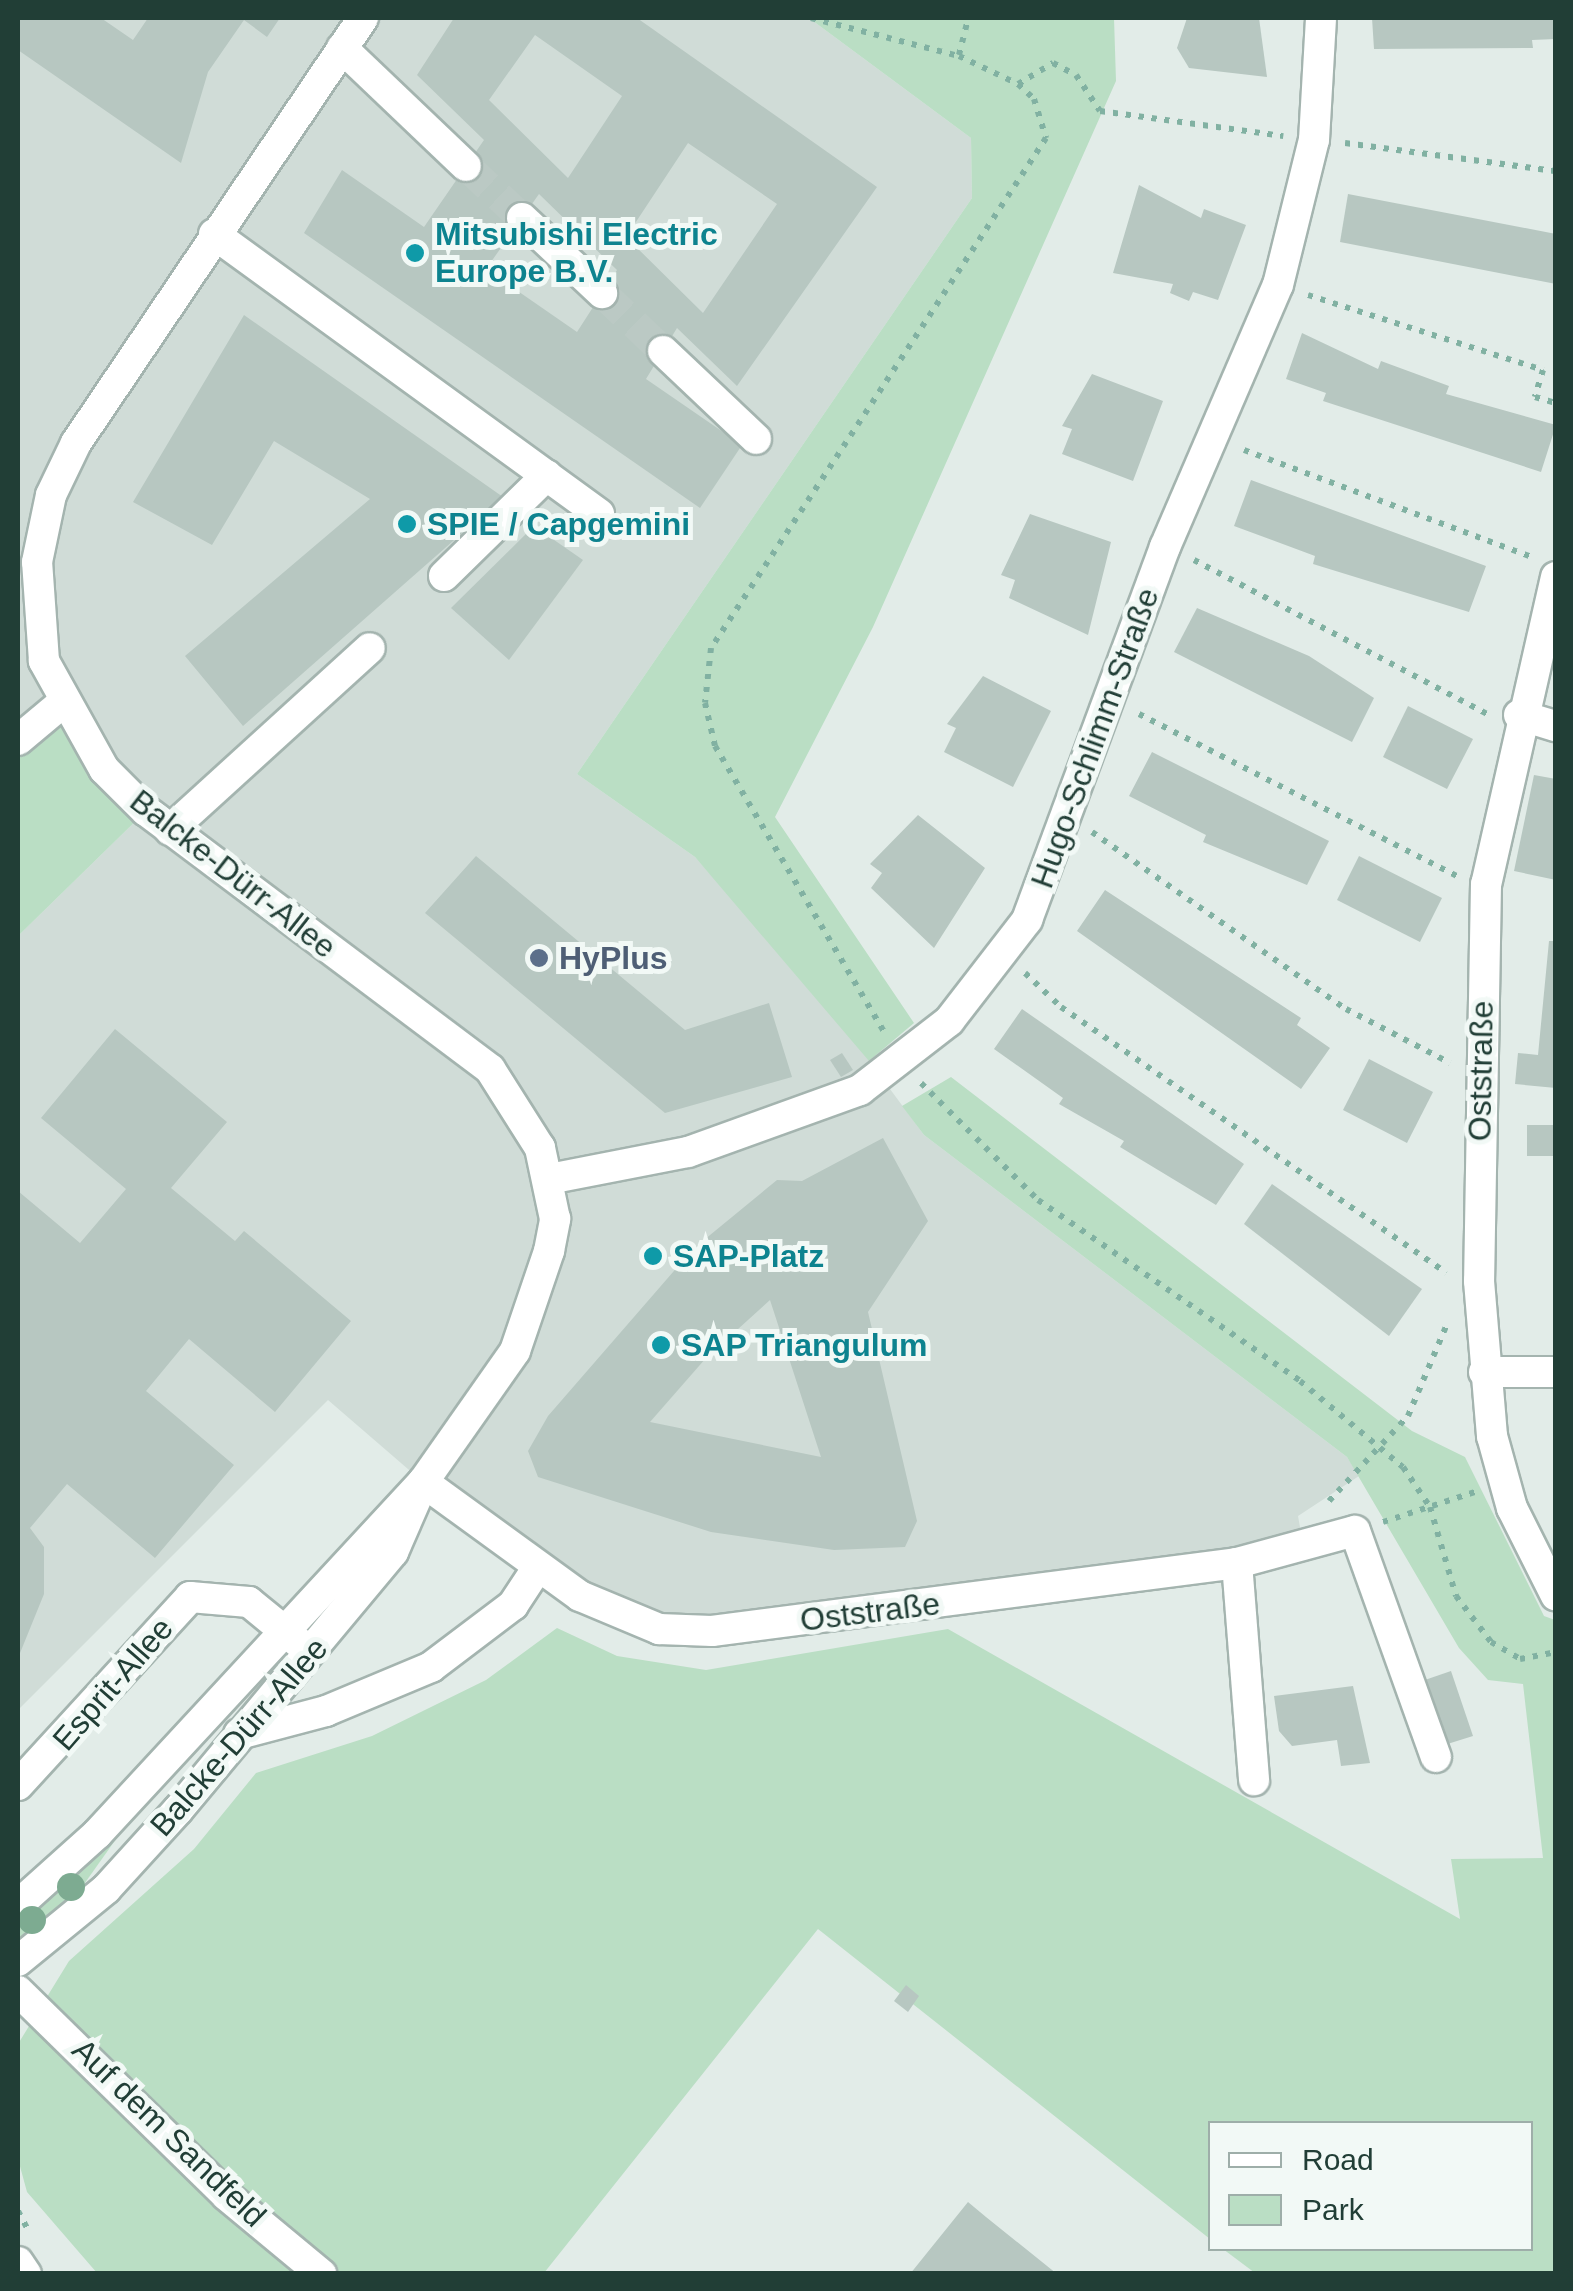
<!DOCTYPE html>
<html>
<head>
<meta charset="utf-8">
<style>
	body { margin:0 }
	#map { position:relative; width:1573px; height:2291px; overflow:hidden; background:#e2ece8; font-family:Arial,sans-serif }
	div>[style] { position:absolute }
	[style*='--x'] { left:calc(var(--x)*1px); top:calc(var(--y)*1px); width:calc(var(--w)*1px); rotate:calc(var(--a)*1deg) }
	.built>* { inset:0; background:#d0dcd7 }
	.green>* { inset:0; background:#badec4 }
	.building>* { inset:0; background:#b7c7c1 }
	.minor-tunnel>* { height:30px; margin-top:-15px; transform-origin:0; background:repeating-linear-gradient(90deg,#bbc9c4 0 30px,transparent 0 45px) }
	.path>* { height:6px; margin-top:-3px; transform-origin:0; background:repeating-linear-gradient(90deg,#81b1a2 0 5px,transparent 0 13px) }
	.roads { filter:drop-shadow(2px 0 #a4b4af) drop-shadow(-2px 0 #a4b4af) drop-shadow(0 2px #a4b4af) drop-shadow(0 -2px #a4b4af) }
	.minor>* { height:30px; margin:-15px; padding:0 15px; transform-origin:15px; border-radius:15px; background:#fff }
	.trees>* { width:28px; height:28px; margin:-14px; border-radius:50%; background:#7dab91 }
	.dots>* { width:28px; height:28px; translate:-50% -50%; box-sizing:border-box; border:5px solid #f2f9f6; border-radius:50% }
	span { translate:-50% -50%; white-space:nowrap; text-align:center; line-height:1.15; -webkit-text-stroke:10px #f2f9f6; paint-order:stroke }
	.culture-label { font-size:32px; color:#0d838f; font-weight:700 }
	.left { translate:0 -50%; text-align:left }
	.street-label { font-size:32px; color:#213e36 }
	.service-label { font-size:32px; color:#4e5e75; font-weight:700 }
	.frame { position:absolute; inset:0; border:20px solid #213e36; pointer-events:none }
	.legend { position:absolute; left:1208px; top:2121px; width:325px; height:130px; box-sizing:border-box; background:#f2f9f6; border:2px solid #9eaea9; margin:0; padding:12px 18px; list-style:none; font-size:30px; color:#213e36 }
	.legend li { display:flex; align-items:center; gap:20px; height:50px }
	.legend b { width:50px; border:2px solid #9eaea9 }
</style>
</head>
<body>
<div id="map">
	<div class="built">
		<i style="clip-path:polygon(18px 18px,809px 18px,971px 138px,972px 198px,577px 774px,695px 857px,836px 1016px,924px 1135px,1347px 1457px,1359px 1476px,1298px 1516px,1303px 1544px,659px 1629px,423px 1482px,328px 1400px,18px 1710px,18px 936px,146px 811px,18px 740px)"></i>
	</div>
	<div class="green">
		<i style="clip-path:polygon(809px 18px,1114px 18px,1116px 81px,873px 627px,775px 817px,914px 1023px,869px 1061px,695px 857px,577px 774px,972px 198px,971px 138px)"></i>
		<i style="clip-path:polygon(61px 704px,146px 811px,18px 936px,18px 740px)"></i>
		<i style="clip-path:polygon(951px 1077px,1412px 1431px,1465px 1457px,1544px 1616px,1555px 1620px,1555px 2273px,1255px 2273px,1223px 2249px,1530px 2248px,1530px 2124px,1210px 2124px,1210px 2239px,818px 1929px,544px 2273px,97px 2273px,27px 2192px,18px 2159px,18px 2044px,69px 1961px,194px 1849px,256px 1773px,372px 1736px,486px 1680px,557px 1628px,617px 1656px,706px 1670px,948px 1629px,1460px 1919px,1451px 1859px,1543px 1858px,1523px 1684px,1488px 1680px,1459px 1648px,1347px 1457px,924px 1135px,902px 1106px)"></i>
		<i style="clip-path:polygon(136px 1811px,82px 1887px,18px 1940px,18px 1923px)"></i>
	</div>
	<div class="building">
		<i style="clip-path:polygon(18px 18px,101px 18px,133px 40px,148px 18px,280px 18px,267px 37px,244px 20px,208px 72px,181px 163px,18px 50px)"></i>
		<i style="clip-path:polygon(evenodd,454px 18px,637px 18px,877px 187px,737px 386px,677px 328px,646px 379px,742px 445px,700px 508px,304px 233px,342px 170px,424px 227px,484px 140px,417px 75px,454px 18px,535px 35px,622px 96px,568px 178px,489px 100px,535px 35px,454px 18px,688px 143px,777px 204px,703px 313px,626px 237px,688px 143px,454px 18px,539px 194px,617px 270px,577px 332px,486px 269px,539px 194px)"></i>
		<i style="clip-path:polygon(1187px 18px,1259px 18px,1267px 77px,1189px 68px,1177px 48px)"></i>
		<i style="clip-path:polygon(1372px 18px,1556px 18px,1556px 39px,1532px 40px,1533px 48px,1374px 49px)"></i>
		<i style="clip-path:polygon(1139px 185px,1201px 218px,1204px 209px,1246px 225px,1218px 300px,1193px 292px,1189px 301px,1170px 293px,1173px 284px,1113px 273px)"></i>
		<i style="clip-path:polygon(1348px 194px,1556px 234px,1556px 284px,1340px 242px)"></i>
		<i style="clip-path:polygon(244px 315px,503px 497px,243px 726px,185px 656px,370px 499px,274px 441px,212px 545px,133px 502px)"></i>
		<i style="clip-path:polygon(1302px 333px,1378px 369px,1381px 361px,1449px 386px,1446px 394px,1556px 425px,1541px 472px,1323px 401px,1326px 393px,1286px 379px)"></i>
		<i style="clip-path:polygon(1092px 374px,1163px 401px,1133px 481px,1062px 454px,1072px 429px,1062px 426px)"></i>
		<i style="clip-path:polygon(1251px 480px,1486px 566px,1469px 612px,1313px 564px,1315px 556px,1234px 526px)"></i>
		<i style="clip-path:polygon(1030px 514px,1111px 542px,1088px 635px,1009px 598px,1015px 580px,1001px 575px)"></i>
		<i style="clip-path:polygon(534px 526px,583px 560px,509px 660px,451px 608px)"></i>
		<i style="clip-path:polygon(1197px 608px,1309px 656px,1374px 698px,1352px 742px,1174px 652px)"></i>
		<i style="clip-path:polygon(983px 676px,1051px 711px,1013px 787px,944px 752px,956px 728px,947px 724px)"></i>
		<i style="clip-path:polygon(1408px 706px,1473px 739px,1447px 789px,1383px 757px)"></i>
		<i style="clip-path:polygon(1152px 752px,1329px 841px,1307px 885px,1203px 842px,1206px 835px,1129px 796px)"></i>
		<i style="clip-path:polygon(1534px 775px,1556px 779px,1556px 880px,1514px 871px)"></i>
		<i style="clip-path:polygon(918px 815px,985px 868px,934px 948px,871px 888px,882px 873px,870px 864px)"></i>
		<i style="clip-path:polygon(476px 856px,685px 1030px,769px 1003px,792px 1077px,665px 1113px,425px 913px)"></i>
		<i style="clip-path:polygon(1359px 856px,1442px 898px,1420px 942px,1337px 900px)"></i>
		<i style="clip-path:polygon(1105px 890px,1301px 1018px,1297px 1025px,1330px 1048px,1301px 1089px,1077px 931px)"></i>
		<i style="clip-path:polygon(1549px 941px,1556px 941px,1556px 1088px,1515px 1084px,1518px 1053px,1538px 1055px)"></i>
		<i style="clip-path:polygon(1022px 1009px,1244px 1164px,1216px 1205px,1120px 1147px,1124px 1141px,1059px 1104px,1063px 1098px,994px 1049px)"></i>
		<i style="clip-path:polygon(115px 1029px,227px 1122px,171px 1188px,235px 1241px,244px 1231px,351px 1321px,275px 1412px,189px 1339px,146px 1391px,234px 1465px,155px 1558px,67px 1484px,30px 1528px,44px 1547px,44px 1594px,18px 1658px,18px 1191px,80px 1243px,126px 1189px,41px 1118px)"></i>
		<i style="clip-path:polygon(842px 1053px,853px 1070px,841px 1077px,830px 1060px)"></i>
		<i style="clip-path:polygon(1369px 1059px,1433px 1092px,1407px 1143px,1343px 1110px)"></i>
		<i style="clip-path:polygon(1527px 1125px,1556px 1125px,1556px 1156px,1527px 1156px)"></i>
		<i style="clip-path:polygon(evenodd,883px 1138px,928px 1221px,868px 1312px,917px 1521px,905px 1547px,834px 1550px,711px 1532px,538px 1477px,528px 1451px,548px 1416px,693px 1249px,777px 1180px,802px 1181px,883px 1138px,770px 1300px,821px 1457px,650px 1422px,706px 1358px,770px 1300px)"></i>
		<i style="clip-path:polygon(1272px 1184px,1422px 1289px,1389px 1336px,1244px 1224px)"></i>
		<i style="clip-path:polygon(1451px 1671px,1473px 1736px,1441px 1746px,1419px 1682px)"></i>
		<i style="clip-path:polygon(1353px 1686px,1370px 1763px,1341px 1766px,1337px 1740px,1292px 1746px,1279px 1731px,1274px 1696px)"></i>
		<i style="clip-path:polygon(906px 1985px,919px 1996px,908px 2012px,894px 2001px)"></i>
		<i style="clip-path:polygon(968px 2202px,986px 2217px,1057px 2274px,910px 2274px)"></i>
	</div>
	<div class="minor-tunnel">
		<i style="--x:466;--y:166;--w:76;--a:42.9"></i>
		<i style="--x:602;--y:293;--w:84;--a:43.6"></i>
	</div>
	<div class="path">
		<i style="--x:811;--y:18;--w:153;--a:14.4"></i>
		<i style="--x:959;--y:56;--w:65;--a:25.4"></i>
		<i style="--x:1018;--y:84;--w:22;--a:43"></i>
		<i style="--x:1034;--y:99;--w:41;--a:72.9"></i>
		<i style="--x:1046;--y:138;--w:610;--a:123.3"></i>
		<i style="--x:711;--y:648;--w:55;--a:96.2"></i>
		<i style="--x:705;--y:703;--w:44;--a:76.9"></i>
		<i style="--x:715;--y:746;--w:334;--a:59.4"></i>
		<i style="--x:959;--y:55;--w:38;--a:-76"></i>
		<i style="--x:1018;--y:84;--w:41;--a:-31"></i>
		<i style="--x:1053;--y:63;--w:26;--a:28"></i>
		<i style="--x:1076;--y:75;--w:43;--a:56.3"></i>
		<i style="--x:1100;--y:111;--w:185;--a:7.8"></i>
		<i style="--x:1345;--y:143;--w:213;--a:7.6"></i>
		<i style="--x:1308;--y:295;--w:247;--a:17.7"></i>
		<i style="--x:1543;--y:370;--w:28;--a:107"></i>
		<i style="--x:1535;--y:397;--w:22;--a:16"></i>
		<i style="--x:1244;--y:450;--w:306;--a:20.4"></i>
		<i style="--x:1194;--y:560;--w:333;--a:27.7"></i>
		<i style="--x:1139;--y:714;--w:357;--a:27"></i>
		<i style="--x:1092;--y:832;--w:310;--a:34.9"></i>
		<i style="--x:1346;--y:1009;--w:117;--a:27.4"></i>
		<i style="--x:1025;--y:973;--w:50;--a:43.4"></i>
		<i style="--x:1061;--y:1007;--w:468;--a:34.6"></i>
		<i style="--x:921;--y:1083;--w:165;--a:45"></i>
		<i style="--x:1038;--y:1200;--w:318;--a:34.6"></i>
		<i style="--x:1300;--y:1381;--w:134;--a:39.9"></i>
		<i style="--x:1403;--y:1467;--w:48;--a:56"></i>
		<i style="--x:1430;--y:1507;--w:93;--a:73.7"></i>
		<i style="--x:1456;--y:1596;--w:58;--a:52.7"></i>
		<i style="--x:1491;--y:1642;--w:34;--a:30"></i>
		<i style="--x:1520;--y:1659;--w:37;--a:-11"></i>
		<i style="--x:1329;--y:1501;--w:116;--a:-47.1"></i>
		<i style="--x:1408;--y:1416;--w:100;--a:-67"></i>
		<i style="--x:1383;--y:1522;--w:97;--a:-18.1"></i>
		<i style="--x:18;--y:2211;--w:21;--a:62"></i>
	</div>
	<div class="roads">
		<div class="minor">
			<i style="--x:342;--y:48;--w:171;--a:43.6"></i>
			<i style="--x:522;--y:218;--w:110;--a:43.2"></i>
			<i style="--x:214;--y:234;--w:476;--a:36"></i>
			<i style="--x:663;--y:351;--w:128;--a:43.4"></i>
			<i style="--x:444;--y:576;--w:144;--a:-44.4"></i>
			<i style="--x:1556;--y:577;--w:315;--a:102.8"></i>
			<i style="--x:1486;--y:884;--w:397;--a:91"></i>
			<i style="--x:1479;--y:1281;--w:156;--a:85.2"></i>
			<i style="--x:1492;--y:1436;--w:75;--a:74.5"></i>
			<i style="--x:1512;--y:1508;--w:98;--a:63.4"></i>
			<i style="--x:1519;--y:715;--w:39;--a:17"></i>
			<i style="--x:18;--y:740;--w:56;--a:-39.9"></i>
			<i style="--x:170;--y:830;--w:270;--a:-42.3"></i>
			<i style="--x:549;--y:1179;--w:142;--a:-11"></i>
			<i style="--x:688;--y:1152;--w:183;--a:-19.8"></i>
			<i style="--x:860;--y:1090;--w:113;--a:-37.8"></i>
			<i style="--x:949;--y:1021;--w:128;--a:-52.3"></i>
			<i style="--x:1027;--y:920;--w:398;--a:-69.7"></i>
			<i style="--x:1165;--y:547;--w:285;--a:-66.7"></i>
			<i style="--x:1278;--y:285;--w:149;--a:-76.1"></i>
			<i style="--x:1314;--y:140;--w:122;--a:-86.7"></i>
			<i style="--x:1484;--y:1372;--w:72;--a:0"></i>
			<i style="--x:423;--y:1482;--w:194;--a:36"></i>
			<i style="--x:580;--y:1596;--w:86;--a:22.7"></i>
			<i style="--x:659;--y:1629;--w:53;--a:2.2"></i>
			<i style="--x:712;--y:1631;--w:529;--a:-7.38"></i>
			<i style="--x:1237;--y:1563;--w:122;--a:-15.2"></i>
			<i style="--x:1355;--y:1531;--w:240;--a:70.3"></i>
			<i style="--x:1237;--y:1563;--w:218;--a:85.5"></i>
			<i style="--x:239;--y:1734;--w:90;--a:-14.8"></i>
			<i style="--x:326;--y:1711;--w:114;--a:-22.7"></i>
			<i style="--x:431;--y:1667;--w:103;--a:-37.1"></i>
			<i style="--x:513;--y:1605;--w:45;--a:-56.7"></i>
			<i style="--x:18;--y:1785;--w:255;--a:-47.5"></i>
			<i style="--x:190;--y:1597;--w:59;--a:4.8"></i>
			<i style="--x:249;--y:1602;--w:63;--a:39.2"></i>
			<i style="--x:18;--y:1905;--w:106;--a:-41.9"></i>
			<i style="--x:97;--y:1834;--w:480;--a:-47.2"></i>
			<i style="--x:423;--y:1482;--w:160;--a:-54.9"></i>
			<i style="--x:515;--y:1351;--w:106;--a:-71.2"></i>
			<i style="--x:549;--y:1251;--w:33;--a:-79"></i>
			<i style="--x:555;--y:1219;--w:73;--a:-101.9"></i>
			<i style="--x:540;--y:1148;--w:93;--a:-122.3"></i>
			<i style="--x:490;--y:1069;--w:430;--a:-143.1"></i>
			<i style="--x:146;--y:811;--w:59;--a:-135"></i>
			<i style="--x:104;--y:769;--w:124;--a:-119.1"></i>
			<i style="--x:44;--y:661;--w:99;--a:-94"></i>
			<i style="--x:37;--y:562;--w:68;--a:-78.2"></i>
			<i style="--x:51;--y:495;--w:58;--a:-64.3"></i>
			<i style="--x:76;--y:443;--w:513;--a:-55.97"></i>
			<i style="--x:18;--y:1961;--w:114;--a:-39.3"></i>
			<i style="--x:106;--y:1889;--w:107;--a:-47.7"></i>
			<i style="--x:178;--y:1810;--w:336;--a:-50.2"></i>
			<i style="--x:393;--y:1552;--w:58;--a:-66.5"></i>
			<i style="--x:18;--y:1991;--w:291;--a:44.4"></i>
			<i style="--x:226;--y:2195;--w:124;--a:39.7"></i>
			<i style="--x:18;--y:2262;--w:14;--a:56"></i>
		</div>
	</div>
	<div class="trees">
		<i style="left:71px;top:1887px"></i>
		<i style="left:32px;top:1920px"></i>
	</div>
	<div class="dots">
		<i style="left:415px;top:253px;background:#0f9aa8"></i>
		<i style="left:407px;top:524px;background:#0f9aa8"></i>
		<i style="left:539px;top:958px;background:#5c6f8a"></i>
		<i style="left:653px;top:1256px;background:#0f9aa8"></i>
		<i style="left:661px;top:1345px;background:#0f9aa8"></i>
	</div>
	<div class="culture-label">
		<span class="left" style="left:435px;top:253px">Mitsubishi Electric<br>Europe B.V.</span>
		<span class="left" style="left:427px;top:524px">SPIE / Capgemini</span>
		<span class="left" style="left:673px;top:1256px">SAP-Platz</span>
		<span class="left" style="left:681px;top:1345px">SAP Triangulum</span>
	</div>
	<div class="street-label">
		<span style="left:1095px;top:738px;rotate:-70deg">Hugo-Schlimm-Straße</span>
		<span style="left:233px;top:874px;rotate:38deg">Balcke-Dürr-Allee</span>
		<span style="left:1481px;top:1071px;rotate:-89deg">Oststraße</span>
		<span style="left:870px;top:1612px;rotate:-7deg">Oststraße</span>
		<span style="left:113px;top:1684px;rotate:-49deg">Esprit-Allee</span>
		<span style="left:239px;top:1737px;rotate:-49deg">Balcke-Dürr-Allee</span>
		<span style="left:169px;top:2133px;rotate:44deg">Auf dem Sandfeld</span>
	</div>
	<div class="service-label">
		<span class="left" style="left:559px;top:958px">HyPlus</span>
	</div>
	<div class="frame"></div>
	<ul class="legend">
	<li><b style="height:12px;background:#fff"></b>Road</li>
	<li><b style="height:28px;background:#badec4"></b>Park</li>
	</ul>
</div>
</body>
</html>
